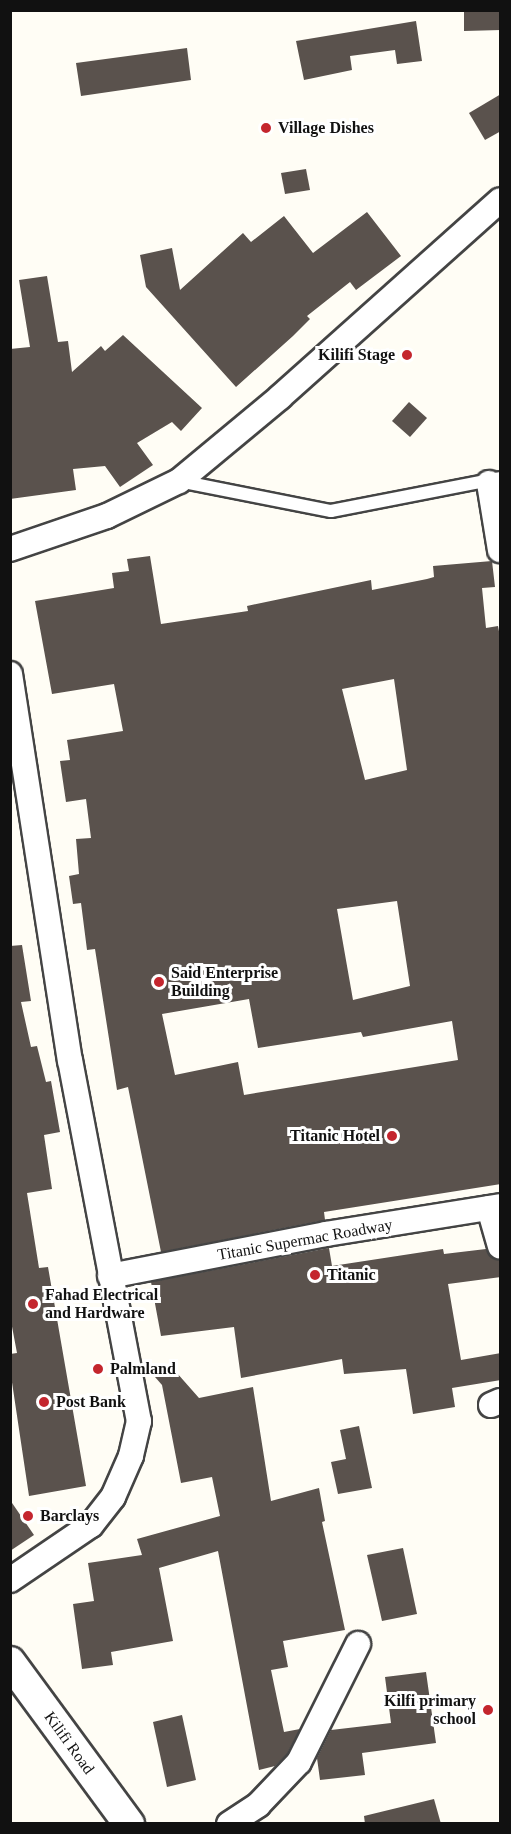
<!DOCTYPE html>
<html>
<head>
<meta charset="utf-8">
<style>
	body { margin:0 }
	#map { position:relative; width:511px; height:1834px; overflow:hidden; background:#fffdf5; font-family:"Times New Roman",serif }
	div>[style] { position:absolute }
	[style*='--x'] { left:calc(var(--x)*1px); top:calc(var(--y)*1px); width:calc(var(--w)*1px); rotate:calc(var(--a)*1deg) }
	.building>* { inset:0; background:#5a524d }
	.roads { filter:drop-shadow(2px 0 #444) drop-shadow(-2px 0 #444) drop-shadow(0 2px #444) drop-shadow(0 -2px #444) }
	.service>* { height:12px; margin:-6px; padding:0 6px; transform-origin:6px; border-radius:6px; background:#fff }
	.minor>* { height:24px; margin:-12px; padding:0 12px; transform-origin:12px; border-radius:12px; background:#fff }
	.tertiary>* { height:30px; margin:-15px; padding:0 15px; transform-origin:15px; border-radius:15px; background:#fff }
	.dots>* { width:16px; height:16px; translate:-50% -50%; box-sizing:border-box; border:3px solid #fff; border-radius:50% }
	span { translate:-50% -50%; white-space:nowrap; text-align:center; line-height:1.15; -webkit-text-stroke:6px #fff; paint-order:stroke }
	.poi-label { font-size:16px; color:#111; font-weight:700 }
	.left { translate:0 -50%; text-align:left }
	.right { translate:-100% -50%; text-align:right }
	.street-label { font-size:16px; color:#111 }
	.frame { position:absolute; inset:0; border:12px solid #111; pointer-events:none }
</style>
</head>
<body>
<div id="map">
	<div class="building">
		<i style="clip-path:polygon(464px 10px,501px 10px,501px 30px,464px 31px)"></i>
		<i style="clip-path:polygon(416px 21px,422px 61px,397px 64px,395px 50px,350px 56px,352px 70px,304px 80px,296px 41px)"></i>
		<i style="clip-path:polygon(187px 48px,191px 80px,81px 96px,76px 63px)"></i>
		<i style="clip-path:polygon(501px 94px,501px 131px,485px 140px,469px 113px)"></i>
		<i style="clip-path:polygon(306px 169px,310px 190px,285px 194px,281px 173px)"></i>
		<i style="clip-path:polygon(367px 212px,401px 256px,356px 290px,350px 282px,307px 316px,310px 319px,293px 336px,236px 387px,146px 287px,140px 255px,172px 248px,180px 290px,243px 233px,251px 242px,284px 216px,313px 253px)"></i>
		<i style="clip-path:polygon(47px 276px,58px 342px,68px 341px,72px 372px,101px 346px,105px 351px,123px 335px,202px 408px,181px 431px,172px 422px,137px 443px,153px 465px,120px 487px,105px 466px,73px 469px,76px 490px,10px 499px,10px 349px,30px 347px,19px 280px)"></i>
		<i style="clip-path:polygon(409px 402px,427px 418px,410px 437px,392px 421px)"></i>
		<i style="clip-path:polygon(evenodd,150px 556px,161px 624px,248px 611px,247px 606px,371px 580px,372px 590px,427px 579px,434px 577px,433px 566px,492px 561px,495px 587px,482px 588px,486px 628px,498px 626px,501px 642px,501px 1184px,324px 1212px,325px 1220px,161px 1252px,128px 1087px,117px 1090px,95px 949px,87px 950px,81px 903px,73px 904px,69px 876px,79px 874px,76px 839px,91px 838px,86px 799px,66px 802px,60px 761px,70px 760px,67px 740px,123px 731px,114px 684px,52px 694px,35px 601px,114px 588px,112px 573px,129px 571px,127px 559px,150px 556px,394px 679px,407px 770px,365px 780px,342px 689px,394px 679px,150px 556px,397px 901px,410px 986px,353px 1000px,337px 909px,397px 901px,150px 556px,249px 999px,258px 1048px,361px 1032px,363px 1037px,452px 1021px,458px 1060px,244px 1095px,238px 1062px,175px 1075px,162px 1014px,249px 999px)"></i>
		<i style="clip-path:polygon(22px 945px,31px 1001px,21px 1002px,31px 1047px,37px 1046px,46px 1082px,51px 1081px,60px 1132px,44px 1135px,52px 1189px,27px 1193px,39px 1268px,48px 1267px,86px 1486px,29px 1496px,10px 1369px,10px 1354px,17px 1353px,10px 1316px,10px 946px)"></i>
		<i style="clip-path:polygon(329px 1248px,332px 1266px,443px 1249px,444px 1254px,486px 1249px,491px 1257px,500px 1260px,501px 1277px,448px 1284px,461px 1360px,501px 1353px,501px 1380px,452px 1388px,455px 1407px,413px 1414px,406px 1369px,344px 1374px,342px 1359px,241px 1378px,234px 1327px,161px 1336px,151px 1282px)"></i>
		<i style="clip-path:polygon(169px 1364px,199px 1398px,253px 1387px,271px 1501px,319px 1488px,325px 1521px,322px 1522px,345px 1630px,283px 1641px,288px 1667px,271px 1670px,284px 1732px,300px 1729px,287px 1754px,275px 1766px,259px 1770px,218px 1551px,159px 1568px,173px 1641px,111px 1652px,113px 1665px,82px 1669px,73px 1604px,94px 1601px,88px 1563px,142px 1555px,137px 1539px,220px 1516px,212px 1477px,181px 1483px,162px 1385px,155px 1377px)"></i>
		<i style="clip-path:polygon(359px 1426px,372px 1488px,338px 1494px,331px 1462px,346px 1459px,340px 1430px)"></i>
		<i style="clip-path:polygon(10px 1500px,34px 1535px,10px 1551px)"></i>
		<i style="clip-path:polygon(403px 1548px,417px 1614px,382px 1621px,367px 1555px)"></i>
		<i style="clip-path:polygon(426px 1672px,436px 1743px,362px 1753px,365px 1775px,320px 1780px,317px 1758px,331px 1730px,391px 1723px,385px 1677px)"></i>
		<i style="clip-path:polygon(182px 1715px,196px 1780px,167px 1787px,153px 1722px)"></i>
		<i style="clip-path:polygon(434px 1799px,441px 1824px,365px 1824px,364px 1816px)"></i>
	</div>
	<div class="roads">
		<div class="service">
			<i style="--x:179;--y:481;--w:155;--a:11.2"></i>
			<i style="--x:331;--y:511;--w:172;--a:-11"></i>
		</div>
		<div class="minor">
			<i style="--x:489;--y:483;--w:68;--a:80.7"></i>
			<i style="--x:10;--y:549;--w:102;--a:-18.8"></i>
			<i style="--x:107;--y:516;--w:80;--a:-25.9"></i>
			<i style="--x:179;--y:481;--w:131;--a:-39.7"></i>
			<i style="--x:280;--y:397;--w:295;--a:-41.8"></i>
			<i style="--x:10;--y:674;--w:391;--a:81.2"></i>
			<i style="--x:70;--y:1060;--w:368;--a:79.2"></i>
			<i style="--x:139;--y:1421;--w:36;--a:103"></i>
			<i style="--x:131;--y:1456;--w:45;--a:113.7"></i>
			<i style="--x:113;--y:1497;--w:36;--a:128"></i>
			<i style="--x:91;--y:1525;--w:98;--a:145.8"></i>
			<i style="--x:489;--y:1208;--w:40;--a:74"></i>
			<i style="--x:110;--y:1276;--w:220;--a:-11"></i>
			<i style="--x:326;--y:1234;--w:176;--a:-9.1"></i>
			<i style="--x:491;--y:1405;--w:10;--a:-24"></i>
			<i style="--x:229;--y:1824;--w:35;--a:-33"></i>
			<i style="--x:258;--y:1805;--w:59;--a:-46.4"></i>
			<i style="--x:299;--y:1762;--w:132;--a:-63.4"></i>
		</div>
		<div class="tertiary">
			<i style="--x:10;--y:1662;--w:201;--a:53.7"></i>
		</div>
	</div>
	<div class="dots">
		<i style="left:266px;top:128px;background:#c4262e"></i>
		<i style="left:407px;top:355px;background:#c4262e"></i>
		<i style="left:159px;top:982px;background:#c4262e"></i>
		<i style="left:392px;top:1136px;background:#c4262e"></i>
		<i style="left:315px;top:1275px;background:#c4262e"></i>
		<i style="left:33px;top:1304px;background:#c4262e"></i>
		<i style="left:98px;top:1369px;background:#c4262e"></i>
		<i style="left:44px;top:1402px;background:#c4262e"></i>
		<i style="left:28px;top:1516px;background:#c4262e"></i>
		<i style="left:488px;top:1710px;background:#c4262e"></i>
	</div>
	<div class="poi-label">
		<span class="left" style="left:278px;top:128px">Village Dishes</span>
		<span class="right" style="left:395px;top:355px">Kilifi Stage</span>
		<span class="left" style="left:171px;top:982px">Said Enterprise<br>Building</span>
		<span class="right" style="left:380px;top:1136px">Titanic Hotel</span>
		<span class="left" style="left:327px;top:1275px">Titanic</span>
		<span class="left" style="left:45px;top:1304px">Fahad Electrical<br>and Hardware</span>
		<span class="left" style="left:110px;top:1369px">Palmland</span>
		<span class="left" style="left:56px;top:1402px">Post Bank</span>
		<span class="left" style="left:40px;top:1516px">Barclays</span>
		<span class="right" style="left:476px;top:1710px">Kilfi primary<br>school</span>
	</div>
	<div class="street-label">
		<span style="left:305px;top:1240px;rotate:-10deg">Titanic Supermac Roadway</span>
		<span style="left:69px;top:1743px;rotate:54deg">Kilifi Road</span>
	</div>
	<div class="frame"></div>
</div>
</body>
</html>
